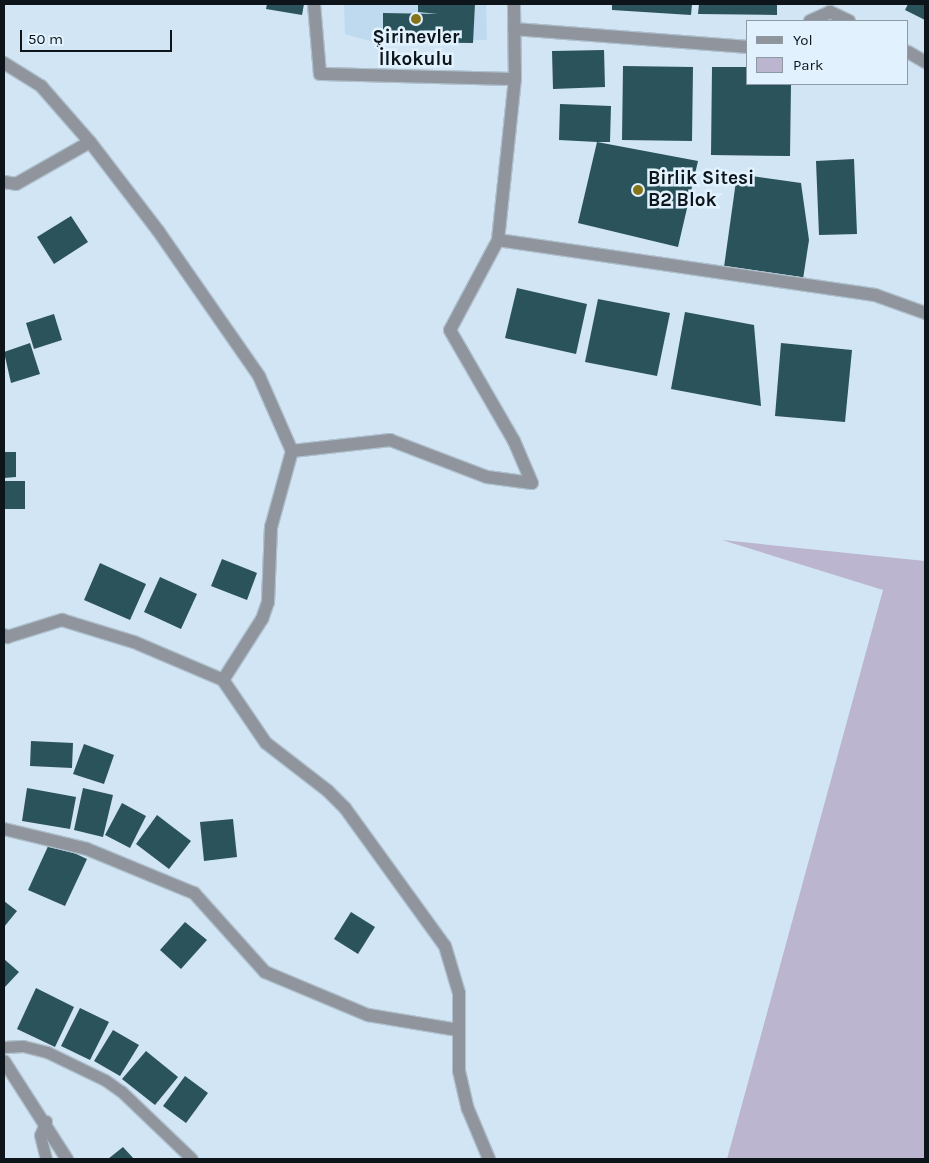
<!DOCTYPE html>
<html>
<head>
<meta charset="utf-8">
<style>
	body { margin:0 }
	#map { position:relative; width:929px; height:1163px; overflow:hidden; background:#d1e5f4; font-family:Karla,sans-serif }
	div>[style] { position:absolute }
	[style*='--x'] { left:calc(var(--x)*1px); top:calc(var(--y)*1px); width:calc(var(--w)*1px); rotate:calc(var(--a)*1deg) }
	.built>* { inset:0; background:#bfdaee }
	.green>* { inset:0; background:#bcb5cf }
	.building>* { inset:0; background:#2b535b }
	.roads { filter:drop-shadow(1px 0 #aec0cd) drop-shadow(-1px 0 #aec0cd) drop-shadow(0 1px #aec0cd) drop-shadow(0 -1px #aec0cd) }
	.service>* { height:11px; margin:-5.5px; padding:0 5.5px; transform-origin:5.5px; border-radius:5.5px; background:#90949c }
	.minor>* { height:12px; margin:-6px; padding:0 6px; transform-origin:6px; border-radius:6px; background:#90949c }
	.tertiary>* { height:12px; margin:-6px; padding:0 6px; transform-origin:6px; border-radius:6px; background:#90949c }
	.dots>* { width:14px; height:14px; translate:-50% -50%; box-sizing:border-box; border:2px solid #e1f2fe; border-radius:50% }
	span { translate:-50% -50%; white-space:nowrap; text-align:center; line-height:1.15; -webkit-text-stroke:5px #e1f2fe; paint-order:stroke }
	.poi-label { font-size:19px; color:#0e151a; font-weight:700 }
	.left { translate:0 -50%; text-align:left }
	.frame { position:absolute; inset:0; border:5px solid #0e151a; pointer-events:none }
	.legend { position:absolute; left:746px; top:20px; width:162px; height:65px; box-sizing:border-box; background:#e1f2fe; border:1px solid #8d9aa3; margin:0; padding:6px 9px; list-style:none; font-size:15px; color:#0e151a }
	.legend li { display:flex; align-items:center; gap:10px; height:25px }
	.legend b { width:25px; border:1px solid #8d9aa3 }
	.scale { position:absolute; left:20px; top:30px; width:152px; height:22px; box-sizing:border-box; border:2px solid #0e151a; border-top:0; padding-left:6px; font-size:15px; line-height:18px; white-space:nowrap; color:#0e151a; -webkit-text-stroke:4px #e1f2fe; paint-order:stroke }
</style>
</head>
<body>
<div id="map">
	<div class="built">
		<i style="clip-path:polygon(344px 4px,486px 4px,487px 40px,373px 42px,345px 34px)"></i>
	</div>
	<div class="green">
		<i style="clip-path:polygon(722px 540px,925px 561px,925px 1159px,727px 1159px,883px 590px)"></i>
	</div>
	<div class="building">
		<i style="clip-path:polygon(267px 4px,304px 4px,302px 15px,266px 9px)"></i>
		<i style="clip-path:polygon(418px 4px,475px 4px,473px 43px,383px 42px,383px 13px,438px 14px,418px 12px)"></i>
		<i style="clip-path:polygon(612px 4px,692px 4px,691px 15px,612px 10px)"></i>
		<i style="clip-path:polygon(699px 4px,777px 4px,777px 15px,698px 14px)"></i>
		<i style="clip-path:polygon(908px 4px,925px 4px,925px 20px,905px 10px)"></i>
		<i style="clip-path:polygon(604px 50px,605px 87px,553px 89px,552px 51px)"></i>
		<i style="clip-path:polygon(623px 66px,693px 67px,692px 141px,622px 140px)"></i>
		<i style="clip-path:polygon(712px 67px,748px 67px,748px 84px,791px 84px,790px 156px,711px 155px)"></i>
		<i style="clip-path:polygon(560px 104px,611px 106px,610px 142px,597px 142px,698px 161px,678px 247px,578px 223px,597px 142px,559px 140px)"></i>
		<i style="clip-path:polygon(854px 159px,857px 234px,819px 235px,816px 161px)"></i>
		<i style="clip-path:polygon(737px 174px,801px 183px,809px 240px,803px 279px,724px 267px)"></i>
		<i style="clip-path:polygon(71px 216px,88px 242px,54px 264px,37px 237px)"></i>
		<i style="clip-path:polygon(517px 288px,587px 304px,576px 354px,505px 338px)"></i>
		<i style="clip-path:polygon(598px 299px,670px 313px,657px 376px,585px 362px)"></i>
		<i style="clip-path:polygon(685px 312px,754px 325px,761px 406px,671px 389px)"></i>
		<i style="clip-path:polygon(54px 314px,62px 340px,34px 349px,26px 323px)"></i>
		<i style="clip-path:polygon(30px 343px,40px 374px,11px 383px,4px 352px)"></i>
		<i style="clip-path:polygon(781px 343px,852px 350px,845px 422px,775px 416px)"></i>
		<i style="clip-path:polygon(4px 452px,16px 452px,16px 477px,4px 478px)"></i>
		<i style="clip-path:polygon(4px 481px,25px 481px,25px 509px,4px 509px)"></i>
		<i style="clip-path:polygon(222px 559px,257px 573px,247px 600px,211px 586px)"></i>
		<i style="clip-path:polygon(100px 563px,146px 584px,130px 620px,84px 600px)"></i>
		<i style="clip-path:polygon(160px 577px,197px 594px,181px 629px,144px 612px)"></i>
		<i style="clip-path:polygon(31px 741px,73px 743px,72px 768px,30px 766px)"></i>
		<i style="clip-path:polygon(84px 744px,114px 755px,104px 784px,73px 774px)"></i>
		<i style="clip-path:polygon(27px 788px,76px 797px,70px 829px,22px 821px)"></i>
		<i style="clip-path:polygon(83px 788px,113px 795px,103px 837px,74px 830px)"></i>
		<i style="clip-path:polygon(122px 803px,146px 816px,130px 848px,105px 835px)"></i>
		<i style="clip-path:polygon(157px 815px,191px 841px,169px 869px,136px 844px)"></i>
		<i style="clip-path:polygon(233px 819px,237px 857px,204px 861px,200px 822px)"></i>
		<i style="clip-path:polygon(50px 842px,87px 859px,65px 906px,28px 890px)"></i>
		<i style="clip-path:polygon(4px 901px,17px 911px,4px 927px)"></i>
		<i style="clip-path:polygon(351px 912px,375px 927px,358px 954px,334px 939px)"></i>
		<i style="clip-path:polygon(185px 922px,207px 940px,181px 969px,160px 950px)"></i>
		<i style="clip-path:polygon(4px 959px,19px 972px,4px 988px)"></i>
		<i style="clip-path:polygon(36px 988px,74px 1007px,55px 1047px,17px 1029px)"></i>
		<i style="clip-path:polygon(80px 1008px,109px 1022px,90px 1060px,61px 1046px)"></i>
		<i style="clip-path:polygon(113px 1030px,139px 1045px,120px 1076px,94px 1061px)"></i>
		<i style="clip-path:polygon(146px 1051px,178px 1077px,155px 1105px,122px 1079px)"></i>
		<i style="clip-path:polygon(185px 1076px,208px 1093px,186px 1123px,163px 1106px)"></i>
		<i style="clip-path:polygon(123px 1147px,134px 1159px,108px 1159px)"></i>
	</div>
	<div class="roads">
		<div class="service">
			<i style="--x:4;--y:1047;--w:19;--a:-3"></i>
			<i style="--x:23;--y:1046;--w:25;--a:14"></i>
			<i style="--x:47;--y:1052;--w:64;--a:25.8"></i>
			<i style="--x:105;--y:1080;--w:19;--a:35"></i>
			<i style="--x:121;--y:1091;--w:98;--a:43.8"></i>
			<i style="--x:46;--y:1121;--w:15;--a:113"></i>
			<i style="--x:40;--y:1135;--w:25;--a:76"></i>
		</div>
		<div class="minor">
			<i style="--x:314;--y:4;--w:70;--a:85.1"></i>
			<i style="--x:320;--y:74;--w:195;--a:1.5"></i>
			<i style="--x:810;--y:21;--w:22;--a:-24"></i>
			<i style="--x:830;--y:12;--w:21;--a:25"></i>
			<i style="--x:514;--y:29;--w:235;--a:4.4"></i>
			<i style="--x:908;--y:52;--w:20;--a:30"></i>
			<i style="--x:4;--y:182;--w:12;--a:9"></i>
			<i style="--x:16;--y:184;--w:85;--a:-29.6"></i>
			<i style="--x:498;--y:240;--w:381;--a:8.3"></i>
			<i style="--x:875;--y:295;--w:53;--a:19.8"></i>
			<i style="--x:292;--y:451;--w:79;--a:105.4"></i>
			<i style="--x:271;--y:527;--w:75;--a:92.3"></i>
			<i style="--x:268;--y:602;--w:18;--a:109"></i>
			<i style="--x:262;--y:619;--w:72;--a:122.6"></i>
			<i style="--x:223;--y:680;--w:76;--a:55.7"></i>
			<i style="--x:266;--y:743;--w:78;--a:37.7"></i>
			<i style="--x:328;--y:791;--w:24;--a:45"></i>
			<i style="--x:345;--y:808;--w:170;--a:54.1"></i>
			<i style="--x:445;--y:946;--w:49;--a:73.4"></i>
			<i style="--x:459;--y:993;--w:78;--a:90"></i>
			<i style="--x:459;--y:1071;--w:39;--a:77"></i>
			<i style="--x:468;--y:1109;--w:54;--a:67.2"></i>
			<i style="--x:4;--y:635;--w:4;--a:34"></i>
			<i style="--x:7;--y:637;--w:58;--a:-17.2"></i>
			<i style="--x:62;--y:620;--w:75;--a:17"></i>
			<i style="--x:134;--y:642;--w:97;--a:23.1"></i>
			<i style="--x:4;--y:829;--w:85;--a:13.5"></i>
			<i style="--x:87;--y:849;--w:116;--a:22.4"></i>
			<i style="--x:194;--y:893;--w:106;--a:48.1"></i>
			<i style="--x:265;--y:972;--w:112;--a:22.7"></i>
			<i style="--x:368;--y:1015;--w:91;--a:9.5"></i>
			<i style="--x:4;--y:1061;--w:117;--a:57.3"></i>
		</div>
		<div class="tertiary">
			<i style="--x:4;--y:63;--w:44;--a:31.9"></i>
			<i style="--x:41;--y:86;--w:74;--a:48.8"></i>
			<i style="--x:90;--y:142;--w:113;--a:52.5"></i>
			<i style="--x:159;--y:232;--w:175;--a:55.2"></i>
			<i style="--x:259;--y:376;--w:82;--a:66.3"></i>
			<i style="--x:292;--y:451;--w:99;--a:-6.4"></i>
			<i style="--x:390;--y:440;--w:104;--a:20.9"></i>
			<i style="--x:487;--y:477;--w:45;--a:7.6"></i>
			<i style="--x:532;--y:483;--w:46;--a:-113.2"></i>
			<i style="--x:514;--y:441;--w:128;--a:-120"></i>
			<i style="--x:450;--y:330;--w:102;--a:-61.9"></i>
			<i style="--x:498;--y:240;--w:162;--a:-84"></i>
			<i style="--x:515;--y:79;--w:75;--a:-90.8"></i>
		</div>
	</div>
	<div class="dots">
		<i style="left:416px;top:19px;background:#867518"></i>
		<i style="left:638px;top:190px;background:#867518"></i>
	</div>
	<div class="poi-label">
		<span style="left:416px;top:49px">Şirinevler<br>İlkokulu</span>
		<span class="left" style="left:648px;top:190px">Birlik Sitesi<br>B2 Blok</span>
	</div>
	<div class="frame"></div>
	<ul class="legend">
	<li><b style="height:6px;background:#90949c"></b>Yol</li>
	<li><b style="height:14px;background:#bcb5cf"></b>Park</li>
	</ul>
	<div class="scale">50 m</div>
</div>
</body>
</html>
